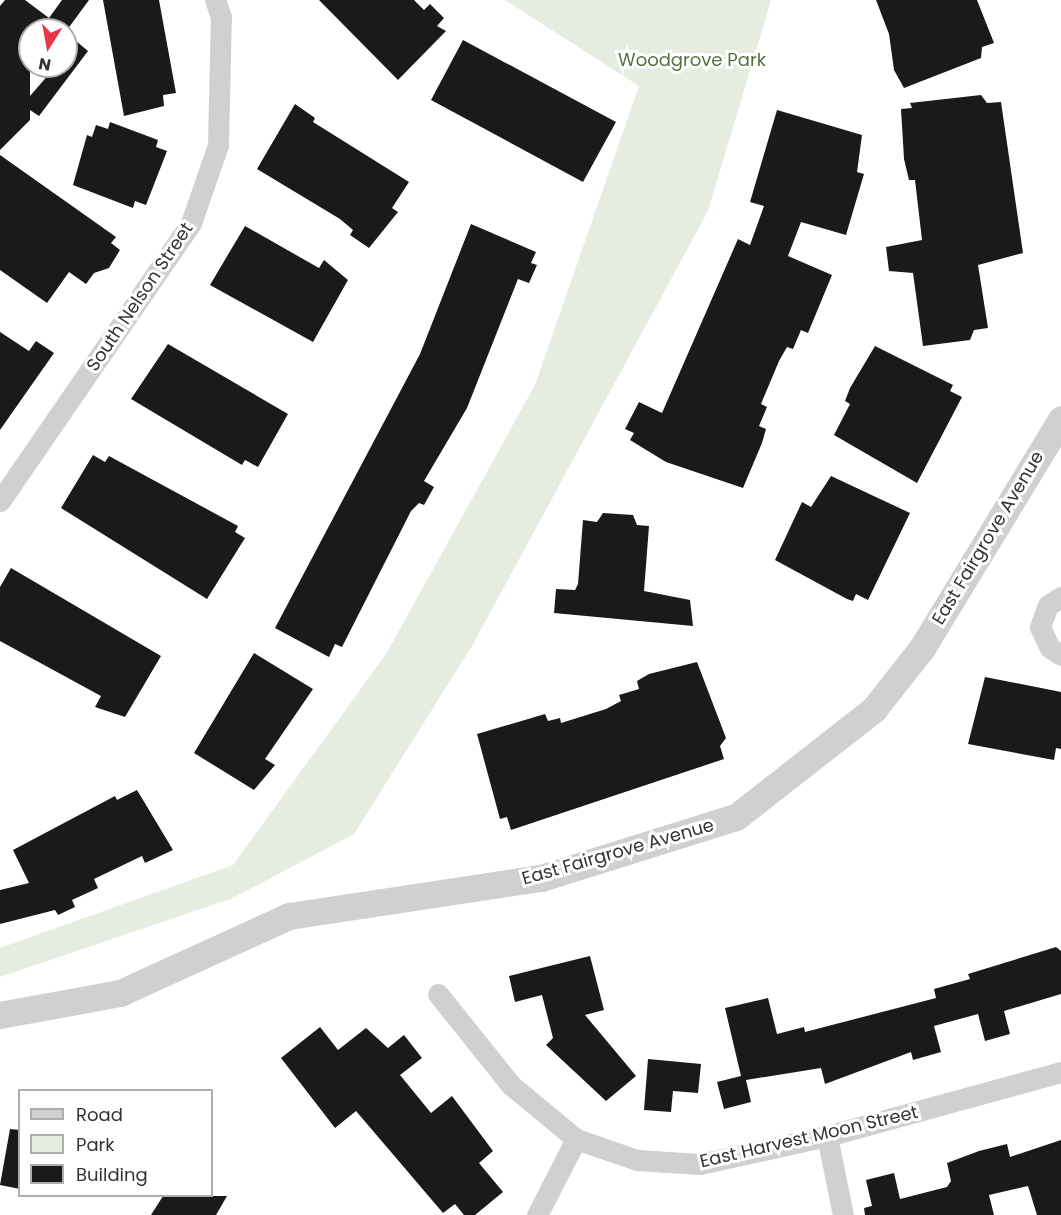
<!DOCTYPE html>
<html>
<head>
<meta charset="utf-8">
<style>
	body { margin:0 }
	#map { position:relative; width:1061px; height:1215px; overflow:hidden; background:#fff; font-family:Poppins,sans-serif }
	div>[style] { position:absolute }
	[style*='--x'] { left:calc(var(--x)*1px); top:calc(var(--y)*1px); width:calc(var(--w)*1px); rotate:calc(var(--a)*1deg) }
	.green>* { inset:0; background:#e6ecdf }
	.building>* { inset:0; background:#1a1a1a }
	.minor>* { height:21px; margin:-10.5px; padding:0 10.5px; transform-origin:10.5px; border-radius:10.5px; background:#d0d0d0 }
	.tertiary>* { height:27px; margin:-13.5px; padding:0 13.5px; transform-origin:13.5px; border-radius:13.5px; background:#d0d0d0 }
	span { translate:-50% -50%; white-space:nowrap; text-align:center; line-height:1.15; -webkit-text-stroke:6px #fff; paint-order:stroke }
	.park-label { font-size:18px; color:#56703f }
	.street-label { font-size:18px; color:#333 }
	.legend { position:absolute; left:18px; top:1089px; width:195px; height:108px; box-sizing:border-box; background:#fff; border:2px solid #adadad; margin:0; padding:8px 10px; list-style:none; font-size:18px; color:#333 }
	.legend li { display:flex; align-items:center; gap:12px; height:30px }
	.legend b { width:30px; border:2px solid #adadad }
	.north { position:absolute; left:18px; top:18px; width:60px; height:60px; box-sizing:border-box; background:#fff; border:2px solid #adadad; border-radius:50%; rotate:191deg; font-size:16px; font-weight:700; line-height:24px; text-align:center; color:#333 }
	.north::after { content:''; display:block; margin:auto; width:21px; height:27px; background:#e63946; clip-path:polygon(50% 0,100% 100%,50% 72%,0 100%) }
</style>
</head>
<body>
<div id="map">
	<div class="green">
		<i style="clip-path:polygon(505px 0,771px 0,708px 211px,472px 646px,354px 834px,233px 898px,0 977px,0 948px,233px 865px,386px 654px,535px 385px,639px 86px)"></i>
	</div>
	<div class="building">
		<i style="clip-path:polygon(5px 0,25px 0,49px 18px,62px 0,89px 0,67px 30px,30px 30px,30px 96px,56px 66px,66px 66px,66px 54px,76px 41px,88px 51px,39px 116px,30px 110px,30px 120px,0 150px,0 6px)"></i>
		<i style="clip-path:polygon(103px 0,159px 0,176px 93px,163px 95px,164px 106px,124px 116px)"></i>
		<i style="clip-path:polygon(319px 0,414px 0,424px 10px,430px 4px,444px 18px,437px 26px,446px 31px,398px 80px)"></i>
		<i style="clip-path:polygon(876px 0,977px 0,994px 43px,982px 47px,981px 58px,904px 88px,894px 70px,889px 34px)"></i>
		<i style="clip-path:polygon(463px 40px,616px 122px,583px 182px,431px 100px)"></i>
		<i style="clip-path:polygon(981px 95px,987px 103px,1001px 102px,1023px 253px,978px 265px,988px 328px,974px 330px,970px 340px,923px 346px,913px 273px,889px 271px,886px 247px,922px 240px,915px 180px,909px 180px,904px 159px,901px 109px,912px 108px,910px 103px)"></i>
		<i style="clip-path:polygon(295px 104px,315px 118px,313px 122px,409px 182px,392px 208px,398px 212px,369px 248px,350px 235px,353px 230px,340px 219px,257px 169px)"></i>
		<i style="clip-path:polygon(777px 110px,862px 135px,857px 172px,864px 174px,846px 235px,801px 222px,788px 256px,832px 275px,808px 333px,801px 330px,793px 349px,787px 347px,779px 361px,761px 404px,767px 407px,759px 426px,766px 429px,762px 443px,743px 488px,666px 462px,630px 440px,634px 433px,625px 429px,639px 402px,662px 413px,738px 239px,750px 245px,764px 206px,750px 202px)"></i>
		<i style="clip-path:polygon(110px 122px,158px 140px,156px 147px,167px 151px,146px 205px,135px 201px,133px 208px,73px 185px,87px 135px,92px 137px,96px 125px,108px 129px)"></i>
		<i style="clip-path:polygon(0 155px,116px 237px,111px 243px,120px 250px,109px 268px,94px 273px,86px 284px,69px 272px,47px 303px,0 270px)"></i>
		<i style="clip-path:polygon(471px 224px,536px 252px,531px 263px,537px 265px,529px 283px,518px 279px,467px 408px,424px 481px,434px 487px,424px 505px,419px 503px,411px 511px,342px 647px,335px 644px,329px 657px,275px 628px,420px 354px)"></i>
		<i style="clip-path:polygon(245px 226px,319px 268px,324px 260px,348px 280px,313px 342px,210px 285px)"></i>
		<i style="clip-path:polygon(0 332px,29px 351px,36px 341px,54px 353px,0 430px)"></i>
		<i style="clip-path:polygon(168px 344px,288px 414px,258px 467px,245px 460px,242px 465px,131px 399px)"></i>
		<i style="clip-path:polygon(875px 346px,953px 385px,950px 391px,962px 397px,917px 483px,834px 435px,850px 404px,845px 401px,850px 388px)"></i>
		<i style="clip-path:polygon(93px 455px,105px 462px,109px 456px,238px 526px,235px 532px,245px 538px,207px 599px,61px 508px)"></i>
		<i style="clip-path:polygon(831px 476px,910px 513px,868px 600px,856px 594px,853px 601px,847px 599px,775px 560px,802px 502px,811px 507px)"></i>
		<i style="clip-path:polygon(603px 513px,633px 515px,637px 525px,649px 526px,644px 591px,690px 600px,693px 626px,554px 613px,556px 589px,575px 590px,578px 584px,583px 520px,597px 522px)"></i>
		<i style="clip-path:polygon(11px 568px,161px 656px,125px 717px,95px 707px,101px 696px,0 641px,0 587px)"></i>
		<i style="clip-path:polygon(254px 653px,313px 689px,265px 759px,275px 765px,254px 790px,194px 753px)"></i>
		<i style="clip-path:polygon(697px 662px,726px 738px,720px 746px,724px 759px,511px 830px,507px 817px,500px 819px,477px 734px,545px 714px,548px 721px,560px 718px,561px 723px,606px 709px,621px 701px,619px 695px,639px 689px,637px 681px,649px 674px)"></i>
		<i style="clip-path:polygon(985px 677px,1061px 692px,1061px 749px,1056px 748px,1054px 760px,968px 744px)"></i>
		<i style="clip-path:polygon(137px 790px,173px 850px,145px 863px,142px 856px,94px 879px,98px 888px,72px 900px,75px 907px,58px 915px,55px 910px,0 924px,0 890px,29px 883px,13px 850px,115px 796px,117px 800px)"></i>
		<i style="clip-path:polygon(1056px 947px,1061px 951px,1061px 994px,1004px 1011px,1010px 1034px,985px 1041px,978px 1014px,934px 1026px,941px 1052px,913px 1060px,911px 1052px,825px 1084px,821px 1068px,746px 1080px,751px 1102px,724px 1109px,717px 1082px,741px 1076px,725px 1008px,768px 998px,777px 1034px,804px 1027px,805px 1032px,936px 998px,934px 989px,970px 979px,968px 974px)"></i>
		<i style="clip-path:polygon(590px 956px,604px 1010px,585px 1015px,636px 1076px,606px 1101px,546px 1045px,553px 1038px,542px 995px,515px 1002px,509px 976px)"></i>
		<i style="clip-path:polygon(320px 1027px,338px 1050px,366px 1028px,388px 1048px,404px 1035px,422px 1058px,400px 1075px,431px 1113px,452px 1096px,493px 1151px,479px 1163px,503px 1192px,475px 1215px,464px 1215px,455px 1204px,443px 1213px,356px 1111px,335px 1128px,281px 1058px)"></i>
		<i style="clip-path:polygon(648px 1059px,701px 1064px,698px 1093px,673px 1091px,671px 1112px,644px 1110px)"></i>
		<i style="clip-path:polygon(10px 1129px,20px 1130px,20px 1189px,0 1185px)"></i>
		<i style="clip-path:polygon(1061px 1140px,1061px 1215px,1037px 1215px,1028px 1186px,989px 1195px,994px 1215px,865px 1215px,864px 1208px,883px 1203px,872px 1206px,866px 1180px,894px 1173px,900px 1199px,947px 1187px,951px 1181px,947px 1163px,979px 1151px,1007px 1144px,1010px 1157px)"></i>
		<i style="clip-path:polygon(163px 1196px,227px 1196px,216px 1215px,151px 1215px)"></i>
	</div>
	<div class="minor">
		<i style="--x:0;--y:501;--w:337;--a:-55.5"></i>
		<i style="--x:191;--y:223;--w:83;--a:-70.9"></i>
		<i style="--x:218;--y:145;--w:128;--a:-88.7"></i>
		<i style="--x:221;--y:17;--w:18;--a:-109"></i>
		<i style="--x:1061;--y:597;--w:15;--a:148"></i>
		<i style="--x:1048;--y:605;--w:23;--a:110"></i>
		<i style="--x:1040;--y:627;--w:23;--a:65"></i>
		<i style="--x:1050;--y:648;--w:13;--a:32"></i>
		<i style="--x:438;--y:994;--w:117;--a:51.3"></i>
		<i style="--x:511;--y:1085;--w:85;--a:39.7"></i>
		<i style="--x:576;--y:1139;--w:65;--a:19"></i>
		<i style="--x:637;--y:1160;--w:63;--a:3.6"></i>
		<i style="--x:700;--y:1164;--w:130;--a:-12.4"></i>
		<i style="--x:827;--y:1136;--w:243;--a:-15.3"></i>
		<i style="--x:827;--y:1136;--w:81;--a:78.6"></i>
		<i style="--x:537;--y:1215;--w:85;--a:-62.8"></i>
	</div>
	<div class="tertiary">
		<i style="--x:0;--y:1015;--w:122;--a:-10.4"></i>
		<i style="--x:120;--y:993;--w:186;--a:-24.5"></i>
		<i style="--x:289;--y:916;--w:255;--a:-8.6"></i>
		<i style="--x:541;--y:878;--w:204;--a:-17.4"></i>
		<i style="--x:736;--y:817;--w:175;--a:-38"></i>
		<i style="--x:874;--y:709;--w:78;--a:-51.8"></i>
		<i style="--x:922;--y:648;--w:268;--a:-58.7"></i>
	</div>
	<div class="park-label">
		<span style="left:692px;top:60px">Woodgrove Park</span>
	</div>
	<div class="street-label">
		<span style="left:140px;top:297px;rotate:-56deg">South Nelson Street</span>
		<span style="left:988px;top:538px;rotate:-59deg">East Fairgrove Avenue</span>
		<span style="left:618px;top:852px;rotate:-16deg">East Fairgrove Avenue</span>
		<span style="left:809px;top:1137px;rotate:-13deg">East Harvest Moon Street</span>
	</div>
	<ul class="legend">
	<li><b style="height:8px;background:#d0d0d0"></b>Road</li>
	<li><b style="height:16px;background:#e6ecdf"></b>Park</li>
	<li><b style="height:16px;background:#1a1a1a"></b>Building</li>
	</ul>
	<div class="north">N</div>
</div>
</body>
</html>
